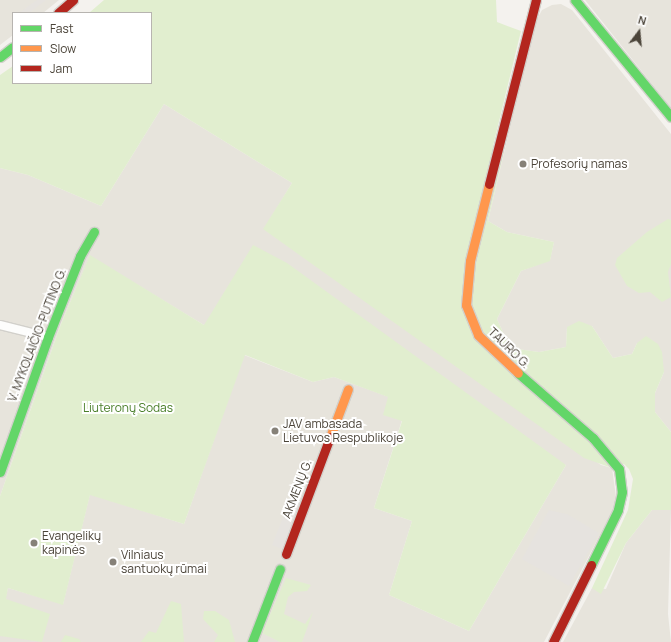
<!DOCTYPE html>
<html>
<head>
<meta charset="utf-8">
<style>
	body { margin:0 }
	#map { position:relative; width:671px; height:642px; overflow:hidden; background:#f4f2ee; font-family:Manrope,sans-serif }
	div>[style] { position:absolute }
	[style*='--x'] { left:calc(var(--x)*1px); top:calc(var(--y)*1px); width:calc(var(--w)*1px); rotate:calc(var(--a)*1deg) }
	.residential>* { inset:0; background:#e7e4dc }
	.green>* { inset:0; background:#e1eecf }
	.parking>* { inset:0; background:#e6e3df }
	.roads { filter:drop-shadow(1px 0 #d2d0cb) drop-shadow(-1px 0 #d2d0cb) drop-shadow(0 1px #d2d0cb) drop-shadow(0 -1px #d2d0cb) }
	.street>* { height:8px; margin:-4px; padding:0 4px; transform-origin:4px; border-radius:4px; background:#fdfdfc }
	.fast>* { height:9px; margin:-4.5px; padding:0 4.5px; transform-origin:4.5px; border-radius:4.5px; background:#63d668 }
	.slow>* { height:9px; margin:-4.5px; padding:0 4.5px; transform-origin:4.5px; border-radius:4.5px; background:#ff974d }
	.jam>* { height:9px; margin:-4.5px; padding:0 4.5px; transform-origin:4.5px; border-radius:4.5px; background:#b3261e }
	.dots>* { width:11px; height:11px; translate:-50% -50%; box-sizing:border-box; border:2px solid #fff; border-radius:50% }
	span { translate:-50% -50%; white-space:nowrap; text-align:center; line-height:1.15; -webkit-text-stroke:4px #fff; paint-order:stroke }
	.poi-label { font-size:12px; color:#4b4439 }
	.left { translate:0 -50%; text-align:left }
	.street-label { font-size:12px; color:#4b4439 }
	.park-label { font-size:12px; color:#4a7f2a }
	.legend { position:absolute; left:12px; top:12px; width:140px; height:72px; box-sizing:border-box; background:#fff; border:1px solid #b7b4b0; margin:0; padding:5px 7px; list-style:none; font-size:12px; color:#4b4439 }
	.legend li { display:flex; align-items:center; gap:8px; height:20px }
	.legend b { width:20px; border:1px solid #b7b4b0 }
	.north { position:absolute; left:619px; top:12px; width:40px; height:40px; -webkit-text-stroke:3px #fff; paint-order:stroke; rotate:16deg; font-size:11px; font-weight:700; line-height:16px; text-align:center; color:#4b4439 }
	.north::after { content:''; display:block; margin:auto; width:14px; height:18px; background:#4b4439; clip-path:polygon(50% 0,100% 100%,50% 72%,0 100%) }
</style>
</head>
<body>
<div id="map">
	<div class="residential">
		<i style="clip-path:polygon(0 0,59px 0,43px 13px,13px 13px,13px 35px,0 45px)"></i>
		<i style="clip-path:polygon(585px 0,671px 0,671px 108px)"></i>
		<i style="clip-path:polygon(552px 5px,561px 4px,572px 10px,671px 134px,671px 432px,655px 412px,655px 393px,664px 372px,637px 343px,632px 354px,613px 358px,592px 326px,567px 327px,566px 347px,539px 352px,510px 348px,497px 319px,521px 271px,550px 260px,554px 242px,507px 232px,488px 221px,534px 25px,542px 10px)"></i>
		<i style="clip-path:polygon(164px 104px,292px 183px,264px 229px,601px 465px,612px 468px,616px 497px,613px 510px,544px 642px,0 642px,0 620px,8px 588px,63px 604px,90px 494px,184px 524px,244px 355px,313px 382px,334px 377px,389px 397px,402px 420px,374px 508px,412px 521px,389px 595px,469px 631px,566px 465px,204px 325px,90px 256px,61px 324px,0 496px,0 168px,28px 175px,101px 206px)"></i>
		<i style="clip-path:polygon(659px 508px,671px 510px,668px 614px,671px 642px,563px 642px,592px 588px,606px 589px,626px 543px,652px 510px)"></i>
	</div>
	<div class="green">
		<i style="clip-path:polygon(104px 0,496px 0,497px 22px,521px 31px,493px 146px,504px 152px,488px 221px,507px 232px,554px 242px,550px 261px,521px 271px,497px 319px,510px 348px,539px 352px,566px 347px,567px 327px,579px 321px,592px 326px,613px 358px,632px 354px,637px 343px,646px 336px,658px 344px,662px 352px,664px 372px,655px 393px,655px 412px,671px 432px,671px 510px,652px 510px,626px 543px,601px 594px,592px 588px,628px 510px,633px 479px,629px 469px,624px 464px,612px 468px,584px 458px,263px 229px,292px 183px,164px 104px,101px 206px,28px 175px,0 168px,0 75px,13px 66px,13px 83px,151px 83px,151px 13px,89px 13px)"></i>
		<i style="clip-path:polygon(668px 219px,671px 220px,671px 264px,668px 272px,671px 297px,662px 302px,650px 292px,639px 293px,627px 286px,615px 265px,617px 258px,647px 232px)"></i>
		<i style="clip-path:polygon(253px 245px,287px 263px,566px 465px,469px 631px,389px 595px,412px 521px,374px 508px,402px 421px,383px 415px,388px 397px,334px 377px,313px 382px,245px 355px,184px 524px,90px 495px,63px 605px,8px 588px,6px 599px,50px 614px,42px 642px,0 636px,0 496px,61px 324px,90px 255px,204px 325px)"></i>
		<i style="clip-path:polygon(286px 578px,311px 585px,307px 591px,294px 592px,288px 597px,284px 614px,305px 624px,313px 612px,302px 642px,280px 642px,262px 633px)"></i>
		<i style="clip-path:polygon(171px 601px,181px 604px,184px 642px,141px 642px,149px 631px,156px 633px)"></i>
		<i style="clip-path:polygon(204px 611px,215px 611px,229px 620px,235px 642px,214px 642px,218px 635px,203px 619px)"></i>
		<i style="clip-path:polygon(65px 635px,79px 639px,81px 642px,61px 642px)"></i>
	</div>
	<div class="parking">
		<i style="clip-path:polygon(37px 0,46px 0,29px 13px,19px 13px)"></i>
		<i style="clip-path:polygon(292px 495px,306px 500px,287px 551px,272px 545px)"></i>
		<i style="clip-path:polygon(549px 510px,567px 514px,599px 533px,569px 586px,522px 559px)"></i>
	</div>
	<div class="roads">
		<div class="street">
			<i style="--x:0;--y:325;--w:49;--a:14"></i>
		</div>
		<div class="fast">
			<i style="--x:575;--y:0;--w:151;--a:50.6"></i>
			<i style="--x:0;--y:57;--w:16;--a:-38"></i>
			<i style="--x:518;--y:373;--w:99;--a:40.9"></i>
			<i style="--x:593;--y:438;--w:40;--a:50"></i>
			<i style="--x:619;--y:469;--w:23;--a:83"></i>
			<i style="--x:622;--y:492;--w:18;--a:103"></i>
			<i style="--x:618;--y:510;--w:61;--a:116.1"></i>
			<i style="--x:0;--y:472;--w:143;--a:-70.4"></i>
			<i style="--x:48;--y:337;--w:87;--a:-68.4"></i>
			<i style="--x:80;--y:256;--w:28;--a:-60"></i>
			<i style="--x:252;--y:642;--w:78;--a:-69"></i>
		</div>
		<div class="slow">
			<i style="--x:489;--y:184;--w:79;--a:103.9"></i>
			<i style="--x:470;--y:261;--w:44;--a:95.2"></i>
			<i style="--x:466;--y:305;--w:32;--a:68"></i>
			<i style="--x:478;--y:335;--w:55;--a:43.5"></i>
			<i style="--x:330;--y:437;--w:51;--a:-69.4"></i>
		</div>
		<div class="jam">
			<i style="--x:58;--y:13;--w:20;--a:-41"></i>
			<i style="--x:489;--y:184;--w:190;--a:-75.7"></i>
			<i style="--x:286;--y:554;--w:125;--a:-69.4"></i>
			<i style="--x:553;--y:642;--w:86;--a:-63.7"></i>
		</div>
	</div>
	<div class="dots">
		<i style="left:523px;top:164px;background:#868178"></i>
		<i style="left:275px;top:431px;background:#868178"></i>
		<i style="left:34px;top:543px;background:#868178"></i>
		<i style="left:113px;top:562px;background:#868178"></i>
	</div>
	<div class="poi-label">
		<span class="left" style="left:531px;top:164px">Profesorių namas</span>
		<span class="left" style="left:283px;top:431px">JAV ambasada<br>Lietuvos Respublikoje</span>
		<span class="left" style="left:42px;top:543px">Evangelikų<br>kapinės</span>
		<span class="left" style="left:121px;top:562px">Vilniaus<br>santuokų rūmai</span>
	</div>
	<div class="street-label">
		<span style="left:37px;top:335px;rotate:-69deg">V. MYKOLAIČIO-PUTINO G.</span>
		<span style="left:509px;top:348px;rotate:44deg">TAURO G.</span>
		<span style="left:297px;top:489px;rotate:-69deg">AKMENŲ G.</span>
	</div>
	<div class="park-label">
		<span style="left:128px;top:408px">Liuteronų Sodas</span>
	</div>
	<ul class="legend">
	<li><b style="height:5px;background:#63d668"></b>Fast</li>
	<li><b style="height:5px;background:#ff974d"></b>Slow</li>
	<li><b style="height:5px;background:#b3261e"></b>Jam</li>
	</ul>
	<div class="north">N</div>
</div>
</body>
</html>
